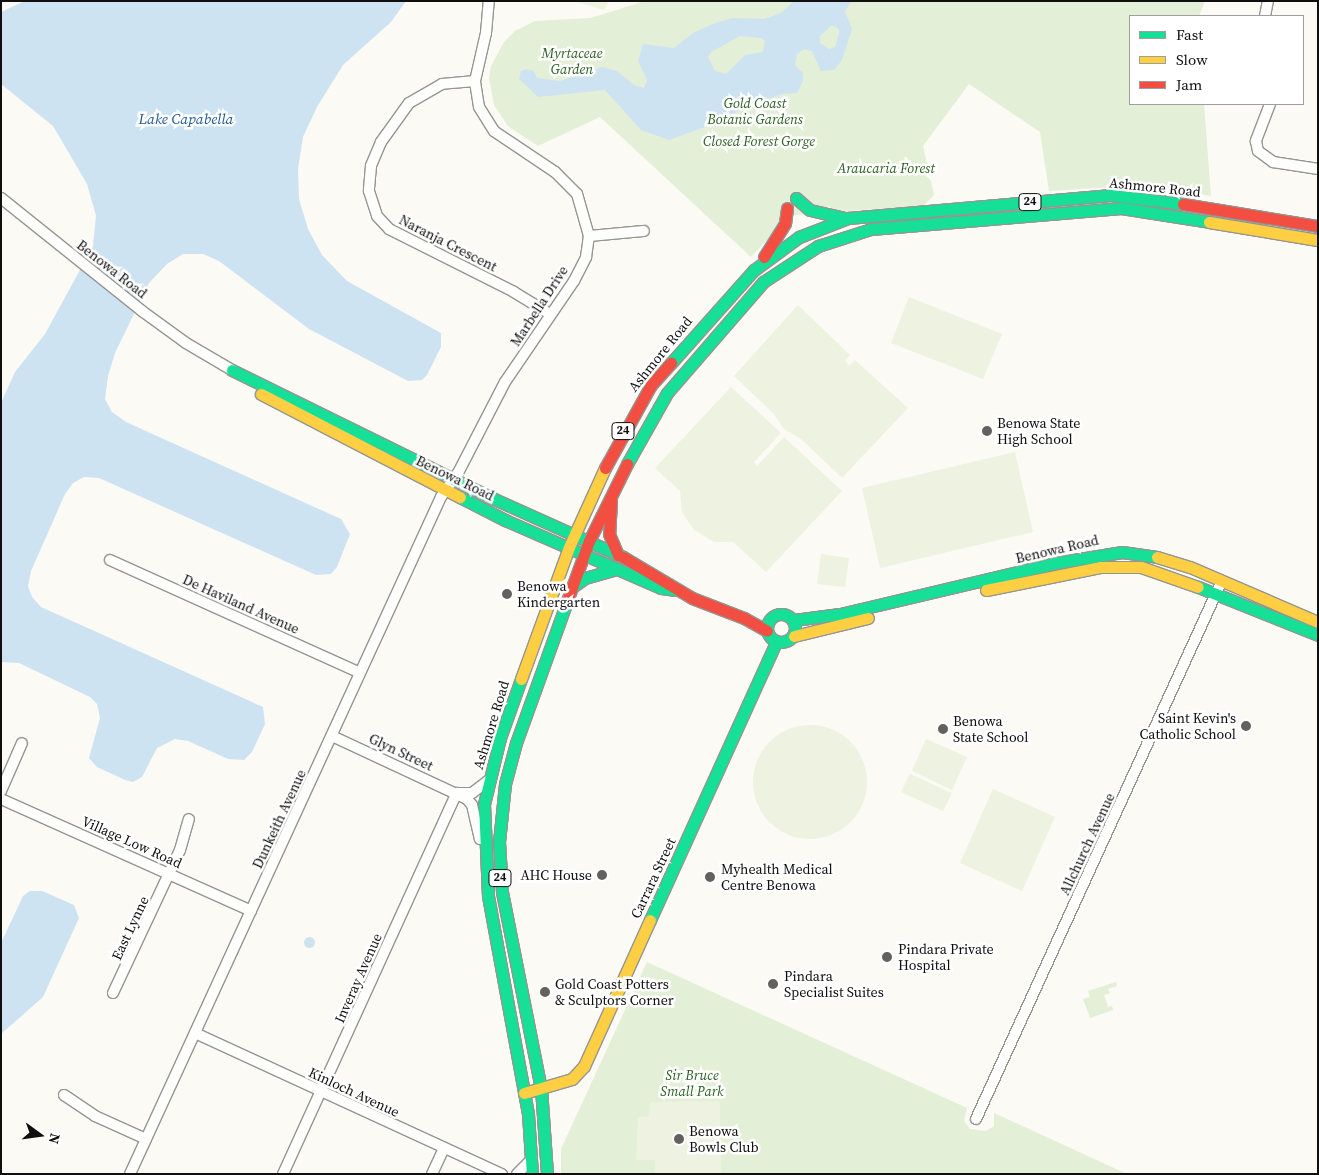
<!DOCTYPE html>
<html>
<head>
<meta charset="utf-8">
<style>
	body { margin:0 }
	#map { position:relative; width:1319px; height:1175px; overflow:hidden; background:#fbfaf4; font-family:"Source Serif 4",serif }
	div>[style] { position:absolute }
	[style*='--x'] { left:calc(var(--x)*1px); top:calc(var(--y)*1px); width:calc(var(--w)*1px); rotate:calc(var(--a)*1deg) }
	.green>* { inset:0; background:#e3efd6 }
	.pitch>* { inset:0; background:#edf3e0 }
	.round { border-radius:50% }
	.water>* { inset:0; background:#cee3f2 }
	.roads { filter:drop-shadow(1px 0 #959592) drop-shadow(-1px 0 #959592) drop-shadow(0 1px #959592) drop-shadow(0 -1px #959592) }
	.street>* { height:10px; margin:-5px; padding:0 5px; transform-origin:5px; border-radius:5px; background:#fefefd }
	.fast>* { height:11px; margin:-5.5px; padding:0 5.5px; transform-origin:5.5px; border-radius:5.5px; background:#16e098 }
	.fast>.ring { margin:-5.5px; padding:0; box-sizing:content-box; background:none; border:11px solid #16e098; border-radius:50% }
	.slow>* { height:11px; margin:-5.5px; padding:0 5.5px; transform-origin:5.5px; border-radius:5.5px; background:#ffcf43 }
	.jam>* { height:11px; margin:-5.5px; padding:0 5.5px; transform-origin:5.5px; border-radius:5.5px; background:#f24e42 }
	.dots>* { width:14px; height:14px; translate:-50% -50%; box-sizing:border-box; border:2px solid #fff; border-radius:50% }
	span { translate:-50% -50%; white-space:nowrap; text-align:center; line-height:1.15; -webkit-text-stroke:5px #fff; paint-order:stroke }
	.shield-label span { padding:1px 4px; background:#fff; border:1px solid; border-radius:4px; -webkit-text-stroke-width:0 }
	.shield-label { font-size:12px; color:#0f0f0f; font-weight:700 }
	.park-label { font-size:14px; color:#2d6124; font-style:italic }
	.street-label { font-size:14px; color:#0f0f0f }
	.poi-label { font-size:14px; color:#0f0f0f }
	.left { translate:0 -50%; text-align:left }
	.right { translate:-100% -50%; text-align:right }
	.water-label { font-size:15px; color:#235b95; font-style:italic }
	.frame { position:absolute; inset:0; border:2px solid #0f0f0f; pointer-events:none }
	.legend { position:absolute; left:1129px; top:15px; width:175px; height:90px; box-sizing:border-box; background:#fff; border:1px solid #9f9f9f; margin:0; padding:6px 9px; list-style:none; font-size:15px; color:#0f0f0f }
	.legend li { display:flex; align-items:center; gap:10px; height:25px }
	.legend b { width:25px; border:1px solid #9f9f9f }
	.north { position:absolute; left:15px; top:1110px; width:50px; height:50px; -webkit-text-stroke:4px #fff; paint-order:stroke; rotate:104deg; font-size:14px; font-weight:700; line-height:20px; text-align:center; color:#0f0f0f }
	.north::after { content:''; display:block; margin:auto; width:18px; height:22px; background:#0f0f0f; clip-path:polygon(50% 0,100% 100%,50% 72%,0 100%) }
</style>
</head>
<body>
<div id="map">
	<div class="green">
		<i style="clip-path:polygon(645px 1px,1205px 1px,1199px 16px,1130px 16px,1130px 104px,1204px 104px,1211px 196px,1146px 185px,1049px 191px,1040px 132px,969px 84px,923px 146px,934px 195px,923px 206px,831px 212px,830px 206px,813px 214px,791px 215px,751px 257px,600px 117px,538px 146px,508px 126px,494px 105px,489px 78px,491px 66px,504px 42px,515px 31px,535px 21px,591px 18px)"></i>
		<i style="clip-path:polygon(647px 962px,967px 1108px,964px 1121px,970px 1129px,986px 1131px,994px 1126px,994px 1113px,1127px 1174px,561px 1174px,561px 1149px)"></i>
		<i style="clip-path:polygon(1116px 982px,1117px 986px,1108px 989px,1110px 993px,1104px 995px,1108px 1007px,1112px 1006px,1113px 1010px,1090px 1018px,1083px 999px,1090px 997px,1088px 991px)"></i>
	</div>
	<div class="pitch">
		<i style="clip-path:polygon(574px 1px,609px 1px,604px 10px)"></i>
		<i style="clip-path:polygon(909px 297px,1002px 334px,983px 379px,891px 343px)"></i>
		<i style="clip-path:polygon(798px 305px,850px 355px,845px 361px,849px 366px,855px 360px,908px 408px,842px 478px,801px 439px,784px 429px,774px 414px,734px 376px)"></i>
		<i style="clip-path:polygon(731px 387px,781px 433px,754px 462px,757px 466px,784px 437px,842px 491px,766px 572px,733px 542px,714px 542px,694px 530px,682px 512px,680px 491px,655px 468px)"></i>
		<i style="clip-path:polygon(1015px 452px,1033px 532px,880px 568px,862px 488px)"></i>
		<i style="clip-path:polygon(821px 554px,849px 558px,845px 587px,817px 584px)"></i>
		<i class="round" style="left:753px;top:725px;width:114px;height:114px"></i>
		<i style="clip-path:polygon(926px 739px,967px 757px,952px 790px,912px 771px)"></i>
		<i style="clip-path:polygon(910px 774px,952px 793px,943px 811px,901px 792px)"></i>
		<i style="clip-path:polygon(993px 789px,1055px 817px,1022px 891px,960px 863px)"></i>
		<i style="clip-path:polygon(720px 1101px,721px 1174px,655px 1174px,655px 1160px,636px 1160px,638px 1117px,649px 1117px,650px 1102px)"></i>
	</div>
	<div class="water">
		<i style="clip-path:polygon(25px 1px,406px 1px,391px 22px,343px 65px,317px 107px,303px 137px,298px 169px,299px 199px,308px 229px,322px 255px,347px 281px,441px 333px,441px 347px,427px 375px,422px 380px,408px 381px,309px 329px,219px 261px,203px 254px,183px 254px,167px 264px,149px 283px,115px 353px,108px 376px,105px 399px,112px 412px,126px 422px,341px 519px,350px 534px,337px 567px,331px 574px,316px 575px,99px 478px,84px 477px,73px 483px,65px 494px,31px 571px,28px 586px,32px 597px,41px 607px,263px 707px,265px 724px,252px 752px,244px 760px,228px 759px,188px 741px,175px 739px,157px 748px,142px 777px,133px 782px,125px 780px,97px 767px,89px 758px,100px 718px,97px 704px,90px 697px,19px 663px,1px 662px,1px 403px,15px 372px,45px 334px,93px 246px,96px 216px,87px 184px,53px 126px,1px 84px,1px 12px)"></i>
		<i style="clip-path:polygon(evenodd,794px 1px,852px 1px,845px 11px,852px 29px,842px 60px,834px 70px,821px 71px,812px 51px,804px 49px,797px 54px,795px 65px,803px 73px,803px 81px,797px 93px,782px 94px,747px 106px,719px 122px,669px 140px,641px 130px,605px 90px,538px 97px,519px 79px,521px 71px,526px 69px,534px 71px,537px 78px,560px 81px,602px 67px,617px 71px,634px 85px,644px 88px,647px 80px,638px 61px,643px 44px,674px 48px,693px 33px,715px 23px,733px 18px,764px 19px,781px 13px,794px 1px,832px 25px,839px 29px,839px 34px,835px 47px,829px 49px,820px 43px,820px 36px,832px 25px,794px 1px,740px 36px,761px 38px,765px 41px,763px 52px,745px 55px,726px 74px,715px 71px,708px 57px,711px 52px,740px 36px)"></i>
		<i style="clip-path:polygon(30px 891px,42px 891px,74px 905px,79px 918px,43px 997px,1px 1034px,1px 943px,23px 896px)"></i>
		<i class="round" style="left:303.5px;top:936.5px;width:11px;height:11px"></i>
	</div>
	<div class="roads">
		<div class="street">
			<i style="--x:1265;--y:16;--w:15;--a:-79"></i>
			<i style="--x:475;--y:81;--w:33;--a:175"></i>
			<i style="--x:442;--y:84;--w:38;--a:150"></i>
			<i style="--x:409;--y:103;--w:48;--a:125.7"></i>
			<i style="--x:381;--y:142;--w:26;--a:113"></i>
			<i style="--x:371;--y:166;--w:25;--a:95"></i>
			<i style="--x:369;--y:191;--w:26;--a:72"></i>
			<i style="--x:377;--y:216;--w:18;--a:47"></i>
			<i style="--x:389;--y:229;--w:140;--a:26.7"></i>
			<i style="--x:514;--y:292;--w:42;--a:31.4"></i>
			<i style="--x:1270;--y:104;--w:40;--a:111"></i>
			<i style="--x:1256;--y:141;--w:10;--a:79"></i>
			<i style="--x:1258;--y:151;--w:19;--a:36"></i>
			<i style="--x:1273;--y:162;--w:46;--a:8.8"></i>
			<i style="--x:1;--y:198;--w:181;--a:38.7"></i>
			<i style="--x:142;--y:311;--w:54;--a:36"></i>
			<i style="--x:186;--y:343;--w:53;--a:30.4"></i>
			<i style="--x:589;--y:236;--w:55;--a:-5.2"></i>
			<i style="--x:110;--y:560;--w:274;--a:24.3"></i>
			<i style="--x:332;--y:736;--w:149;--a:25"></i>
			<i style="--x:467;--y:799;--w:8;--a:50"></i>
			<i style="--x:472;--y:805;--w:35;--a:77"></i>
			<i style="--x:1;--y:791;--w:52;--a:-66.4"></i>
			<i style="--x:458;--y:793;--w:14;--a:0"></i>
			<i style="--x:472;--y:793;--w:21;--a:-37"></i>
			<i style="--x:1;--y:799;--w:274;--a:24.1"></i>
			<i style="--x:113;--y:993;--w:158;--a:-64.9"></i>
			<i style="--x:180;--y:850;--w:32;--a:-74"></i>
			<i style="--x:195;--y:1033;--w:338;--a:24.7"></i>
			<i style="--x:64;--y:1095;--w:37;--a:34"></i>
			<i style="--x:95;--y:1116;--w:56;--a:24.3"></i>
			<i style="--x:976;--y:1119;--w:585;--a:-65.45"></i>
			<i style="--x:130;--y:1174;--w:745;--a:-65.33"></i>
			<i style="--x:441;--y:497;--w:29;--a:-55"></i>
			<i style="--x:458;--y:473;--w:102;--a:-62.7"></i>
			<i style="--x:505;--y:382;--w:122;--a:-55.7"></i>
			<i style="--x:574;--y:281;--w:27;--a:-63"></i>
			<i style="--x:586;--y:257;--w:21;--a:-82"></i>
			<i style="--x:589;--y:236;--w:44;--a:-105.9"></i>
			<i style="--x:577;--y:194;--w:31;--a:-135"></i>
			<i style="--x:555;--y:172;--w:73;--a:-146.1"></i>
			<i style="--x:494;--y:131;--w:28;--a:-122"></i>
			<i style="--x:479;--y:107;--w:26;--a:-99"></i>
			<i style="--x:475;--y:81;--w:49;--a:-77.1"></i>
			<i style="--x:486;--y:33;--w:32;--a:-85"></i>
			<i style="--x:283;--y:1174;--w:419;--a:-65.5"></i>
			<i style="--x:432;--y:1174;--w:29;--a:-65"></i>
			<i style="--x:517;--y:1174;--w:21;--a:-45"></i>
		</div>
		<div class="fast">
			<i style="--x:796;--y:198;--w:18;--a:41"></i>
			<i style="--x:810;--y:210;--w:35;--a:13"></i>
			<i style="--x:671;--y:363;--w:125;--a:-48.3"></i>
			<i style="--x:754;--y:270;--w:56;--a:-36.3"></i>
			<i style="--x:799;--y:237;--w:53;--a:-21.2"></i>
			<i style="--x:848;--y:218;--w:264;--a:-5"></i>
			<i style="--x:1111;--y:195;--w:73;--a:7.1"></i>
			<i style="--x:232;--y:370;--w:290;--a:26.2"></i>
			<i style="--x:492;--y:498;--w:144;--a:24.2"></i>
			<i style="--x:627;--y:464;--w:81;--a:-60.6"></i>
			<i style="--x:667;--y:393;--w:147;--a:-49.1"></i>
			<i style="--x:763;--y:282;--w:66;--a:-33.2"></i>
			<i style="--x:818;--y:246;--w:56;--a:-17.8"></i>
			<i style="--x:871;--y:229;--w:251;--a:-4.8"></i>
			<i style="--x:1121;--y:208;--w:89;--a:9"></i>
			<i style="--x:460;--y:497;--w:51;--a:27.1"></i>
			<i style="--x:505;--y:520;--w:170;--a:23.6"></i>
			<i style="--x:661;--y:588;--w:15;--a:8"></i>
			<i style="--x:1198;--y:587;--w:129;--a:21.8"></i>
			<i style="--x:571;--y:588;--w:17;--a:-36"></i>
			<i style="--x:585;--y:578;--w:33;--a:-16"></i>
			<i class="ring" style="left:767px;top:614px;width:17px;height:17px"></i>
			<i style="--x:794;--y:620;--w:46;--a:-7.4"></i>
			<i style="--x:840;--y:614;--w:221;--a:-13.3"></i>
			<i style="--x:1055;--y:563;--w:68;--a:-9.3"></i>
			<i style="--x:1122;--y:552;--w:35;--a:8"></i>
			<i style="--x:521;--y:679;--w:63;--a:109.6"></i>
			<i style="--x:500;--y:738;--w:68;--a:103.6"></i>
			<i style="--x:484;--y:804;--w:92;--a:87.5"></i>
			<i style="--x:488;--y:896;--w:222;--a:79.6"></i>
			<i style="--x:528;--y:1114;--w:60;--a:86.2"></i>
			<i style="--x:650;--y:920;--w:305;--a:-65.6"></i>
			<i style="--x:547;--y:1174;--w:85;--a:-94"></i>
			<i style="--x:541;--y:1089;--w:201;--a:-101.2"></i>
			<i style="--x:502;--y:892;--w:50;--a:-93.4"></i>
			<i style="--x:499;--y:842;--w:58;--a:-84.1"></i>
			<i style="--x:505;--y:784;--w:42;--a:-75"></i>
			<i style="--x:516;--y:743;--w:151;--a:-70.2"></i>
		</div>
		<div class="slow">
			<i style="--x:1209;--y:222;--w:110;--a:9.4"></i>
			<i style="--x:261;--y:394;--w:224;--a:27.4"></i>
			<i style="--x:1157;--y:557;--w:34;--a:17"></i>
			<i style="--x:1190;--y:567;--w:139;--a:23.3"></i>
			<i style="--x:986;--y:590;--w:116;--a:-11.4"></i>
			<i style="--x:1100;--y:567;--w:41;--a:0"></i>
			<i style="--x:1141;--y:567;--w:60;--a:19.3"></i>
			<i style="--x:794;--y:636;--w:76;--a:-13.7"></i>
			<i style="--x:521;--y:679;--w:140;--a:-70"></i>
			<i style="--x:569;--y:547;--w:87;--a:-65.5"></i>
			<i style="--x:524;--y:1093;--w:50;--a:-16.3"></i>
			<i style="--x:572;--y:1079;--w:18;--a:-47"></i>
			<i style="--x:584;--y:1066;--w:160;--a:-65.7"></i>
		</div>
		<div class="jam">
			<i style="--x:1183;--y:204;--w:137;--a:9.3"></i>
			<i style="--x:764;--y:257;--w:40;--a:-58"></i>
			<i style="--x:785;--y:223;--w:15;--a:-82"></i>
			<i style="--x:605;--y:468;--w:95;--a:-61"></i>
			<i style="--x:651;--y:385;--w:30;--a:-48"></i>
			<i style="--x:611;--y:500;--w:34;--a:93"></i>
			<i style="--x:609;--y:534;--w:23;--a:67"></i>
			<i style="--x:623;--y:557;--w:80;--a:30.7"></i>
			<i style="--x:692;--y:598;--w:56;--a:21"></i>
			<i style="--x:744;--y:618;--w:26;--a:29"></i>
			<i style="--x:567;--y:601;--w:64;--a:-69.9"></i>
			<i style="--x:589;--y:541;--w:86;--a:-63.7"></i>
		</div>
	</div>
	<div class="dots">
		<i style="left:987px;top:431px;background:#62615f"></i>
		<i style="left:507px;top:594px;background:#62615f"></i>
		<i style="left:1246px;top:726px;background:#62615f"></i>
		<i style="left:943px;top:729px;background:#62615f"></i>
		<i style="left:602px;top:875px;background:#62615f"></i>
		<i style="left:710px;top:877px;background:#62615f"></i>
		<i style="left:887px;top:957px;background:#62615f"></i>
		<i style="left:773px;top:984px;background:#62615f"></i>
		<i style="left:545px;top:992px;background:#62615f"></i>
		<i style="left:679px;top:1139px;background:#62615f"></i>
	</div>
	<div class="shield-label">
		<span style="left:1030px;top:202px">24</span>
		<span style="left:623px;top:431px">24</span>
		<span style="left:500px;top:878px">24</span>
	</div>
	<div class="park-label">
		<span style="left:572px;top:61px">Myrtaceae<br>Garden</span>
		<span style="left:755px;top:111px">Gold Coast<br>Botanic Gardens</span>
		<span style="left:759px;top:141px">Closed Forest Gorge</span>
		<span style="left:886px;top:168px">Araucaria Forest</span>
		<span style="left:692px;top:1083px">Sir Bruce<br>Small Park</span>
	</div>
	<div class="street-label">
		<span style="left:1155px;top:187px;rotate:6deg">Ashmore Road</span>
		<span style="left:448px;top:243px;rotate:27deg">Naranja Crescent</span>
		<span style="left:112px;top:269px;rotate:38deg">Benowa Road</span>
		<span style="left:539px;top:306px;rotate:-57deg">Marbella Drive</span>
		<span style="left:660px;top:354px;rotate:-51deg">Ashmore Road</span>
		<span style="left:455px;top:478px;rotate:26deg">Benowa Road</span>
		<span style="left:1057px;top:549px;rotate:-13deg">Benowa Road</span>
		<span style="left:241px;top:604px;rotate:24deg">De Haviland Avenue</span>
		<span style="left:491px;top:725px;rotate:-73deg">Ashmore Road</span>
		<span style="left:401px;top:752px;rotate:25deg">Glyn Street</span>
		<span style="left:279px;top:819px;rotate:-65deg">Dunkeith Avenue</span>
		<span style="left:132px;top:842px;rotate:24deg">Village Low Road</span>
		<span style="left:1087px;top:844px;rotate:-65deg">Allchurch Avenue</span>
		<span style="left:653px;top:878px;rotate:-65deg">Carrara Street</span>
		<span style="left:130px;top:928px;rotate:-65deg">East Lynne</span>
		<span style="left:358px;top:978px;rotate:-66deg">Inveray Avenue</span>
		<span style="left:354px;top:1092px;rotate:25deg">Kinloch Avenue</span>
	</div>
	<div class="poi-label">
		<span class="left" style="left:997px;top:431px">Benowa State<br>High School</span>
		<span class="left" style="left:517px;top:594px">Benowa<br>Kindergarten</span>
		<span class="right" style="left:1236px;top:726px">Saint Kevin's<br>Catholic School</span>
		<span class="left" style="left:953px;top:729px">Benowa<br>State School</span>
		<span class="left" style="left:721px;top:877px">Myhealth Medical<br>Centre Benowa</span>
		<span class="right" style="left:592px;top:875px">AHC House</span>
		<span class="left" style="left:898px;top:957px">Pindara Private<br>Hospital</span>
		<span class="left" style="left:784px;top:984px">Pindara<br>Specialist Suites</span>
		<span class="left" style="left:555px;top:992px">Gold Coast Potters<br>&amp; Sculptors Corner</span>
		<span class="left" style="left:689px;top:1139px">Benowa<br>Bowls Club</span>
	</div>
	<div class="water-label">
		<span style="left:186px;top:119px">Lake Capabella</span>
	</div>
	<div class="frame"></div>
	<ul class="legend">
	<li><b style="height:6px;background:#16e098"></b>Fast</li>
	<li><b style="height:6px;background:#ffcf43"></b>Slow</li>
	<li><b style="height:6px;background:#f24e42"></b>Jam</li>
	</ul>
	<div class="north">N</div>
</div>
</body>
</html>
